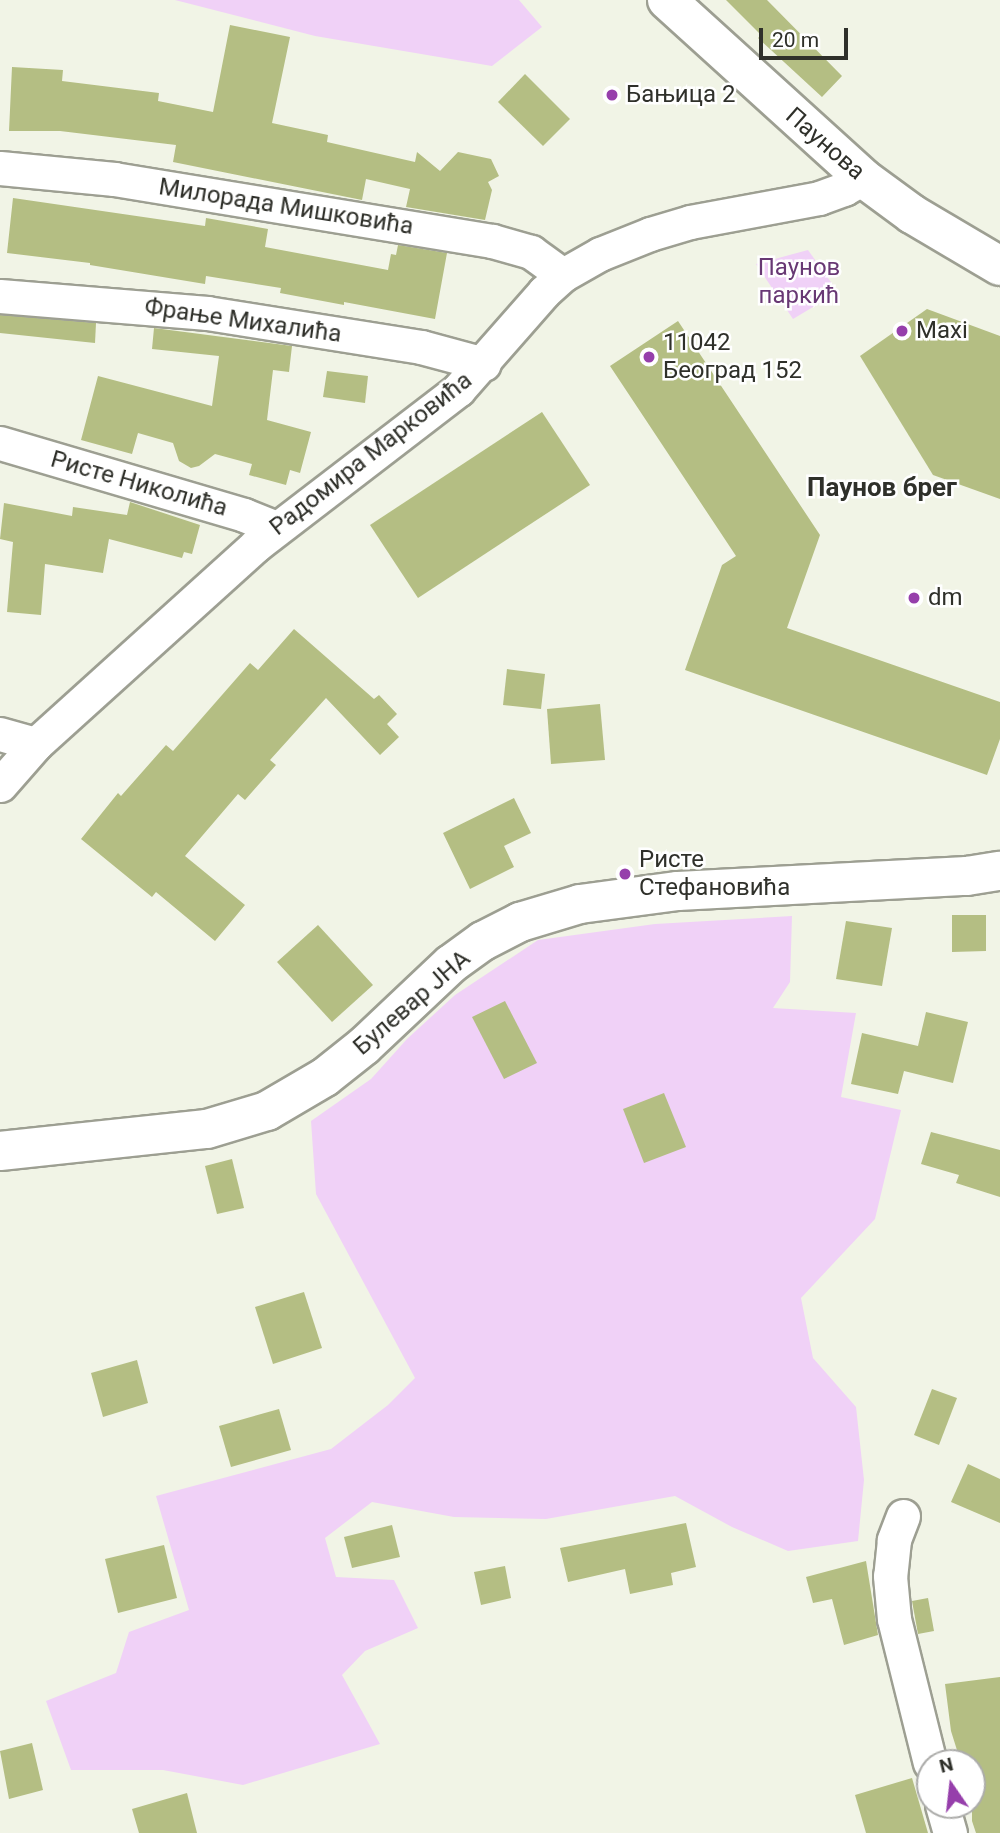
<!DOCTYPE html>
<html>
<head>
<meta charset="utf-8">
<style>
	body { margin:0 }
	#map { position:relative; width:1000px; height:1833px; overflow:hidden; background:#f1f4e6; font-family:Roboto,sans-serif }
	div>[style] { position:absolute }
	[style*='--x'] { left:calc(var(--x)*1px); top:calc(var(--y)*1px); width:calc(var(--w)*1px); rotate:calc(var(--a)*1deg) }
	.green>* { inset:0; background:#f0d1f7 }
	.building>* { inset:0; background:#b4be83 }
	.roads { filter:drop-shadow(2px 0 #9d9f92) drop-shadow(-2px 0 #9d9f92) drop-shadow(0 2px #9d9f92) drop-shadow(0 -2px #9d9f92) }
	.street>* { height:33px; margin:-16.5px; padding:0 16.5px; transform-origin:16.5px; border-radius:16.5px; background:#fff }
	.secondary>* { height:38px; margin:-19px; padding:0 19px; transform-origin:19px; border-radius:19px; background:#fff }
	.dots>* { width:19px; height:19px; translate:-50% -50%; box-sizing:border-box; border:4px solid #fff; border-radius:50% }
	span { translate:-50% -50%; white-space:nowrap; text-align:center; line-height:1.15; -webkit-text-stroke:5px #fff; paint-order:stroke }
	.poi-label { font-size:24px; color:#2f302a }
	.left { translate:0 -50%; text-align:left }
	.street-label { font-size:24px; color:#2f302a }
	.park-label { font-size:24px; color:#683874 }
	.neighbourhood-label { font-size:26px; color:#2f302a; font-weight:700 }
	.north { position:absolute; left:916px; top:1749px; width:70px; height:70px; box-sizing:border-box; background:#fff; border:2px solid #acacaa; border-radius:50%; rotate:346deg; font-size:19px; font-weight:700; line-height:28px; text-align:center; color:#2f302a }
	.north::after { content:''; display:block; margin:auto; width:24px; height:32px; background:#963fab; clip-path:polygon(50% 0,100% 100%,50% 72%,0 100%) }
	.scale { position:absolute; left:759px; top:28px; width:89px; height:32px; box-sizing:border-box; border:4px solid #2f302a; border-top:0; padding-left:9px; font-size:21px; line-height:24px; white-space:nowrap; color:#2f302a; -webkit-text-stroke:5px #fff; paint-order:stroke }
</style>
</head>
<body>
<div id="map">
	<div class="green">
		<i style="clip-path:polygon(175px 0,519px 0,542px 27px,492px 66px,315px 36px)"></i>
		<i style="clip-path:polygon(808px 250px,838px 292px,793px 319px,756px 264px)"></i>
		<i style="clip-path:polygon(792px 916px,790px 982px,773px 1008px,856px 1013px,841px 1097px,901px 1110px,875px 1219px,801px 1298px,813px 1358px,856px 1407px,864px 1480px,858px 1541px,788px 1551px,732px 1527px,675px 1496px,546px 1519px,454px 1517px,372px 1502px,325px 1538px,336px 1577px,394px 1580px,418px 1628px,365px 1651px,342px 1675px,380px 1744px,243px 1785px,163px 1770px,71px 1770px,46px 1701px,116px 1673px,129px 1632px,189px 1610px,156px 1496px,331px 1449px,388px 1405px,415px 1378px,316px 1194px,311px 1121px,371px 1079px,407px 1039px,455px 995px,538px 940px,655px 924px)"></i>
	</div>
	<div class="building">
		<i style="clip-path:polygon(726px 0,767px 0,842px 76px,822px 97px,758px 38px,761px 35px)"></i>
		<i style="clip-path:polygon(230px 25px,290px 37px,272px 123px,328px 135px,327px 142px,415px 162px,417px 152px,440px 171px,458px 152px,491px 159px,499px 176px,488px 182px,492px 190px,485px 220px,406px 207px,410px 189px,366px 179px,362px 200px,173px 162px,176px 145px,60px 131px,9px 131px,12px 67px,63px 70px,62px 81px,159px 93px,158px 101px,213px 112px)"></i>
		<i style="clip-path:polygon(525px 74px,570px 119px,543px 146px,498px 102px)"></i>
		<i style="clip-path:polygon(13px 198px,205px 226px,206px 218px,268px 229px,265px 247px,388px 270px,391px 254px,396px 255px,398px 245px,447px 253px,435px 319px,344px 302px,344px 305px,280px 293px,281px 288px,206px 276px,205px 284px,90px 265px,90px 263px,7px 253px)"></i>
		<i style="clip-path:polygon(927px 309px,1000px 336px,1000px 499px,933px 475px,860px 356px)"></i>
		<i style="clip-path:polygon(0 315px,96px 323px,95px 343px,0 333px)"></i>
		<i style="clip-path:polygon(678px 321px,820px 535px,787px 628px,1000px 702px,1000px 739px,987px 775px,685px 670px,722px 565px,736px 556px,610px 366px)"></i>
		<i style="clip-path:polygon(154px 328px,292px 346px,289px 372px,273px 370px,267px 420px,311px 432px,300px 473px,290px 470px,286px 485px,249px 475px,252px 464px,215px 454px,199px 466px,191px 468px,179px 461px,173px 443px,138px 433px,132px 454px,81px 440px,98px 376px,212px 406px,219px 356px,152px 349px)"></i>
		<i style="clip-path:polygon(327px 371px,368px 376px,365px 403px,323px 397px)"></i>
		<i style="clip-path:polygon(542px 412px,590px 485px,418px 598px,370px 525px)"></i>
		<i style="clip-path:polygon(130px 502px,200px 525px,192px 554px,184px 552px,182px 558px,109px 539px,103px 573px,45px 564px,41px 615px,7px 612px,13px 542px,0 539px,4px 503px,72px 516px,73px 507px,127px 515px)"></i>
		<i style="clip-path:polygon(294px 629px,374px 699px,379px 695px,397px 714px,387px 724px,399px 737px,380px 755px,326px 698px,270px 760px,276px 765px,245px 800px,238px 794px,185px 856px,245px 905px,215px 941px,156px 892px,152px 897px,81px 839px,118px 793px,121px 796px,166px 745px,173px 751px,250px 663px,258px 670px)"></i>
		<i style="clip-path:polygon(507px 669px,545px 674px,541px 709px,503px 705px)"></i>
		<i style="clip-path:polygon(600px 704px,605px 760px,551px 764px,547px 709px)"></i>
		<i style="clip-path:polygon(514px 798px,531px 833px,504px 846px,514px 867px,470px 889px,443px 833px)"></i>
		<i style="clip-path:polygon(952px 915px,986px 915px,986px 951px,952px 952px)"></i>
		<i style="clip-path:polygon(846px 921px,892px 928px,882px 986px,836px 979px)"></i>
		<i style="clip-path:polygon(318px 925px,373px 985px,332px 1022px,277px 962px)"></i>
		<i style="clip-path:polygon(505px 1001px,537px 1063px,504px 1079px,472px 1017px)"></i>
		<i style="clip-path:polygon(926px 1012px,968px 1022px,953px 1083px,904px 1071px,898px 1094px,851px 1084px,862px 1033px,918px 1046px)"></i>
		<i style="clip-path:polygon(664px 1093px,686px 1147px,644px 1163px,623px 1109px)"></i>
		<i style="clip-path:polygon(931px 1132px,1000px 1150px,1000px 1197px,956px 1183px,959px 1175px,921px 1164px)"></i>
		<i style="clip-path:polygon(232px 1159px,244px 1208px,217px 1214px,205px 1166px)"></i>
		<i style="clip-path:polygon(304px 1292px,322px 1348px,273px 1364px,255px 1307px)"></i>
		<i style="clip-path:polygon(137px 1360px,148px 1403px,103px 1417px,91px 1373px)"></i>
		<i style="clip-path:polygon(932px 1389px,957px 1398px,939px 1445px,914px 1435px)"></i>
		<i style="clip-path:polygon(279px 1409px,291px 1450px,231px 1467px,219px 1426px)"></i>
		<i style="clip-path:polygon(968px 1464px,1000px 1479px,1000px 1523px,951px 1502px)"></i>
		<i style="clip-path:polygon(686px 1523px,696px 1567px,671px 1573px,673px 1585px,630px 1594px,625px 1569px,568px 1582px,560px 1548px)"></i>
		<i style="clip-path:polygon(392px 1525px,400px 1557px,352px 1568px,344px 1537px)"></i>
		<i style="clip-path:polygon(164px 1545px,177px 1598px,118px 1613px,105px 1559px)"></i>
		<i style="clip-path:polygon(866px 1561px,878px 1635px,844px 1645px,832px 1599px,813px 1603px,806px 1577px)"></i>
		<i style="clip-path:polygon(505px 1566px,511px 1598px,481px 1605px,474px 1572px)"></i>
		<i style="clip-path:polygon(928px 1598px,934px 1631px,918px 1634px,912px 1601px)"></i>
		<i style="clip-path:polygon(1000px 1677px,1000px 1833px,976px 1833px,972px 1821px,972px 1763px,961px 1763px,951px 1731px,945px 1684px)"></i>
		<i style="clip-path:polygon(32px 1743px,43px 1790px,9px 1799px,0 1751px)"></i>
		<i style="clip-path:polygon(912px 1778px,928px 1833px,866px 1833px,855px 1795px)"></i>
		<i style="clip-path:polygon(187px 1793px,197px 1833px,139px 1833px,132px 1809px)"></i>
	</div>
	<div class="roads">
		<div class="street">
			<i style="--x:0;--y:168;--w:115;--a:5.5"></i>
			<i style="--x:114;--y:179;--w:383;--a:9.3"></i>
			<i style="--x:492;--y:241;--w:41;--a:15.8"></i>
			<i style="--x:531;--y:252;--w:39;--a:36"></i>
			<i style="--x:0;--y:296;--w:208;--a:4.7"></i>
			<i style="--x:207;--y:313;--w:217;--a:9"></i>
			<i style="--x:421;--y:347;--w:65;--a:15.1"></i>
			<i style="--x:0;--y:443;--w:254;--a:16.4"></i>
			<i style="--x:244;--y:515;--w:35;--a:22"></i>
			<i style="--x:0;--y:734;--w:37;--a:16"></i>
			<i style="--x:0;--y:785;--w:55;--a:-48.7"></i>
			<i style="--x:36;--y:744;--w:297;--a:-42.1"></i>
			<i style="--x:256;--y:545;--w:255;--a:-37.5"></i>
			<i style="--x:458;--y:390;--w:130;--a:-48.7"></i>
			<i style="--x:544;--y:292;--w:25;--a:-42"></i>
			<i style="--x:563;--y:275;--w:43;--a:-29.6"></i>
			<i style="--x:600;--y:254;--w:54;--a:-21.8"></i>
			<i style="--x:650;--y:234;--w:42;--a:-16.7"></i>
			<i style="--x:690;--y:222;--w:131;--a:-10.5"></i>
			<i style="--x:819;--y:198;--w:27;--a:-20"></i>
			<i style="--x:844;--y:189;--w:22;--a:-30"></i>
			<i style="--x:903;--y:1516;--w:26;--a:111"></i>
			<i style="--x:894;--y:1540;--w:36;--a:96"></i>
			<i style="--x:890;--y:1576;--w:43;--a:84.7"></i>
			<i style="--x:894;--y:1619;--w:148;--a:76"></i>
			<i style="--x:942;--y:1805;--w:29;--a:74"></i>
		</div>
		<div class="secondary">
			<i style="--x:667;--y:0;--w:265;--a:42.2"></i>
			<i style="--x:863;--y:178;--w:61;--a:36.3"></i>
			<i style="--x:912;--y:214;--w:102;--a:30.6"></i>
			<i style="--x:0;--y:1151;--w:208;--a:-6.1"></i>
			<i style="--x:207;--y:1129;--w:63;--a:-16.7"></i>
			<i style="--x:267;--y:1111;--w:67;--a:-30.4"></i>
			<i style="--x:325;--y:1077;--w:50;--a:-38.5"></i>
			<i style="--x:364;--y:1046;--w:120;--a:-43.3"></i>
			<i style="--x:451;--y:964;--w:39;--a:-36"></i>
			<i style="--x:483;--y:941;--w:42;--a:-27.2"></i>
			<i style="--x:520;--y:922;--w:63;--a:-16.7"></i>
			<i style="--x:580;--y:904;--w:99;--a:-7.6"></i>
			<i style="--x:678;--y:891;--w:289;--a:-3"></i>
			<i style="--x:967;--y:876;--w:33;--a:-9"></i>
		</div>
	</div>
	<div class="dots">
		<i style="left:612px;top:95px;background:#963fab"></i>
		<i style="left:902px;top:331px;background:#963fab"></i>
		<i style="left:649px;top:357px;background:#963fab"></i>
		<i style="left:914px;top:598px;background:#963fab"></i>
		<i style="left:625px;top:874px;background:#963fab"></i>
	</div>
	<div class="poi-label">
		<span class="left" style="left:626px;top:95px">Бањица 2</span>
		<span class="left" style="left:916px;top:331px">Maxi</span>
		<span class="left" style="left:663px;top:357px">11042<br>Београд 152</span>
		<span class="left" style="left:928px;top:598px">dm</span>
		<span class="left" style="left:639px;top:874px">Ристе<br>Стефановића</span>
	</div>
	<div class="street-label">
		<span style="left:825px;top:144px;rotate:41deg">Паунова</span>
		<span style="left:286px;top:207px;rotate:9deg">Милорада Мишковића</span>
		<span style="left:243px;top:321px;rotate:8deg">Фрање Михалића</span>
		<span style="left:371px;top:454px;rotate:-38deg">Радомира Марковића</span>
		<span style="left:139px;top:484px;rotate:16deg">Ристе Николића</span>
		<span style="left:412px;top:1003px;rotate:-41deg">Булевар ЈНА</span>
	</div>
	<div class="park-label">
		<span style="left:799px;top:282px">Паунов<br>паркић</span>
	</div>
	<div class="neighbourhood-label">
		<span style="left:882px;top:488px">Паунов брег</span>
	</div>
	<div class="north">N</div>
	<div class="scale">20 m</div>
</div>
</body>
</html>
